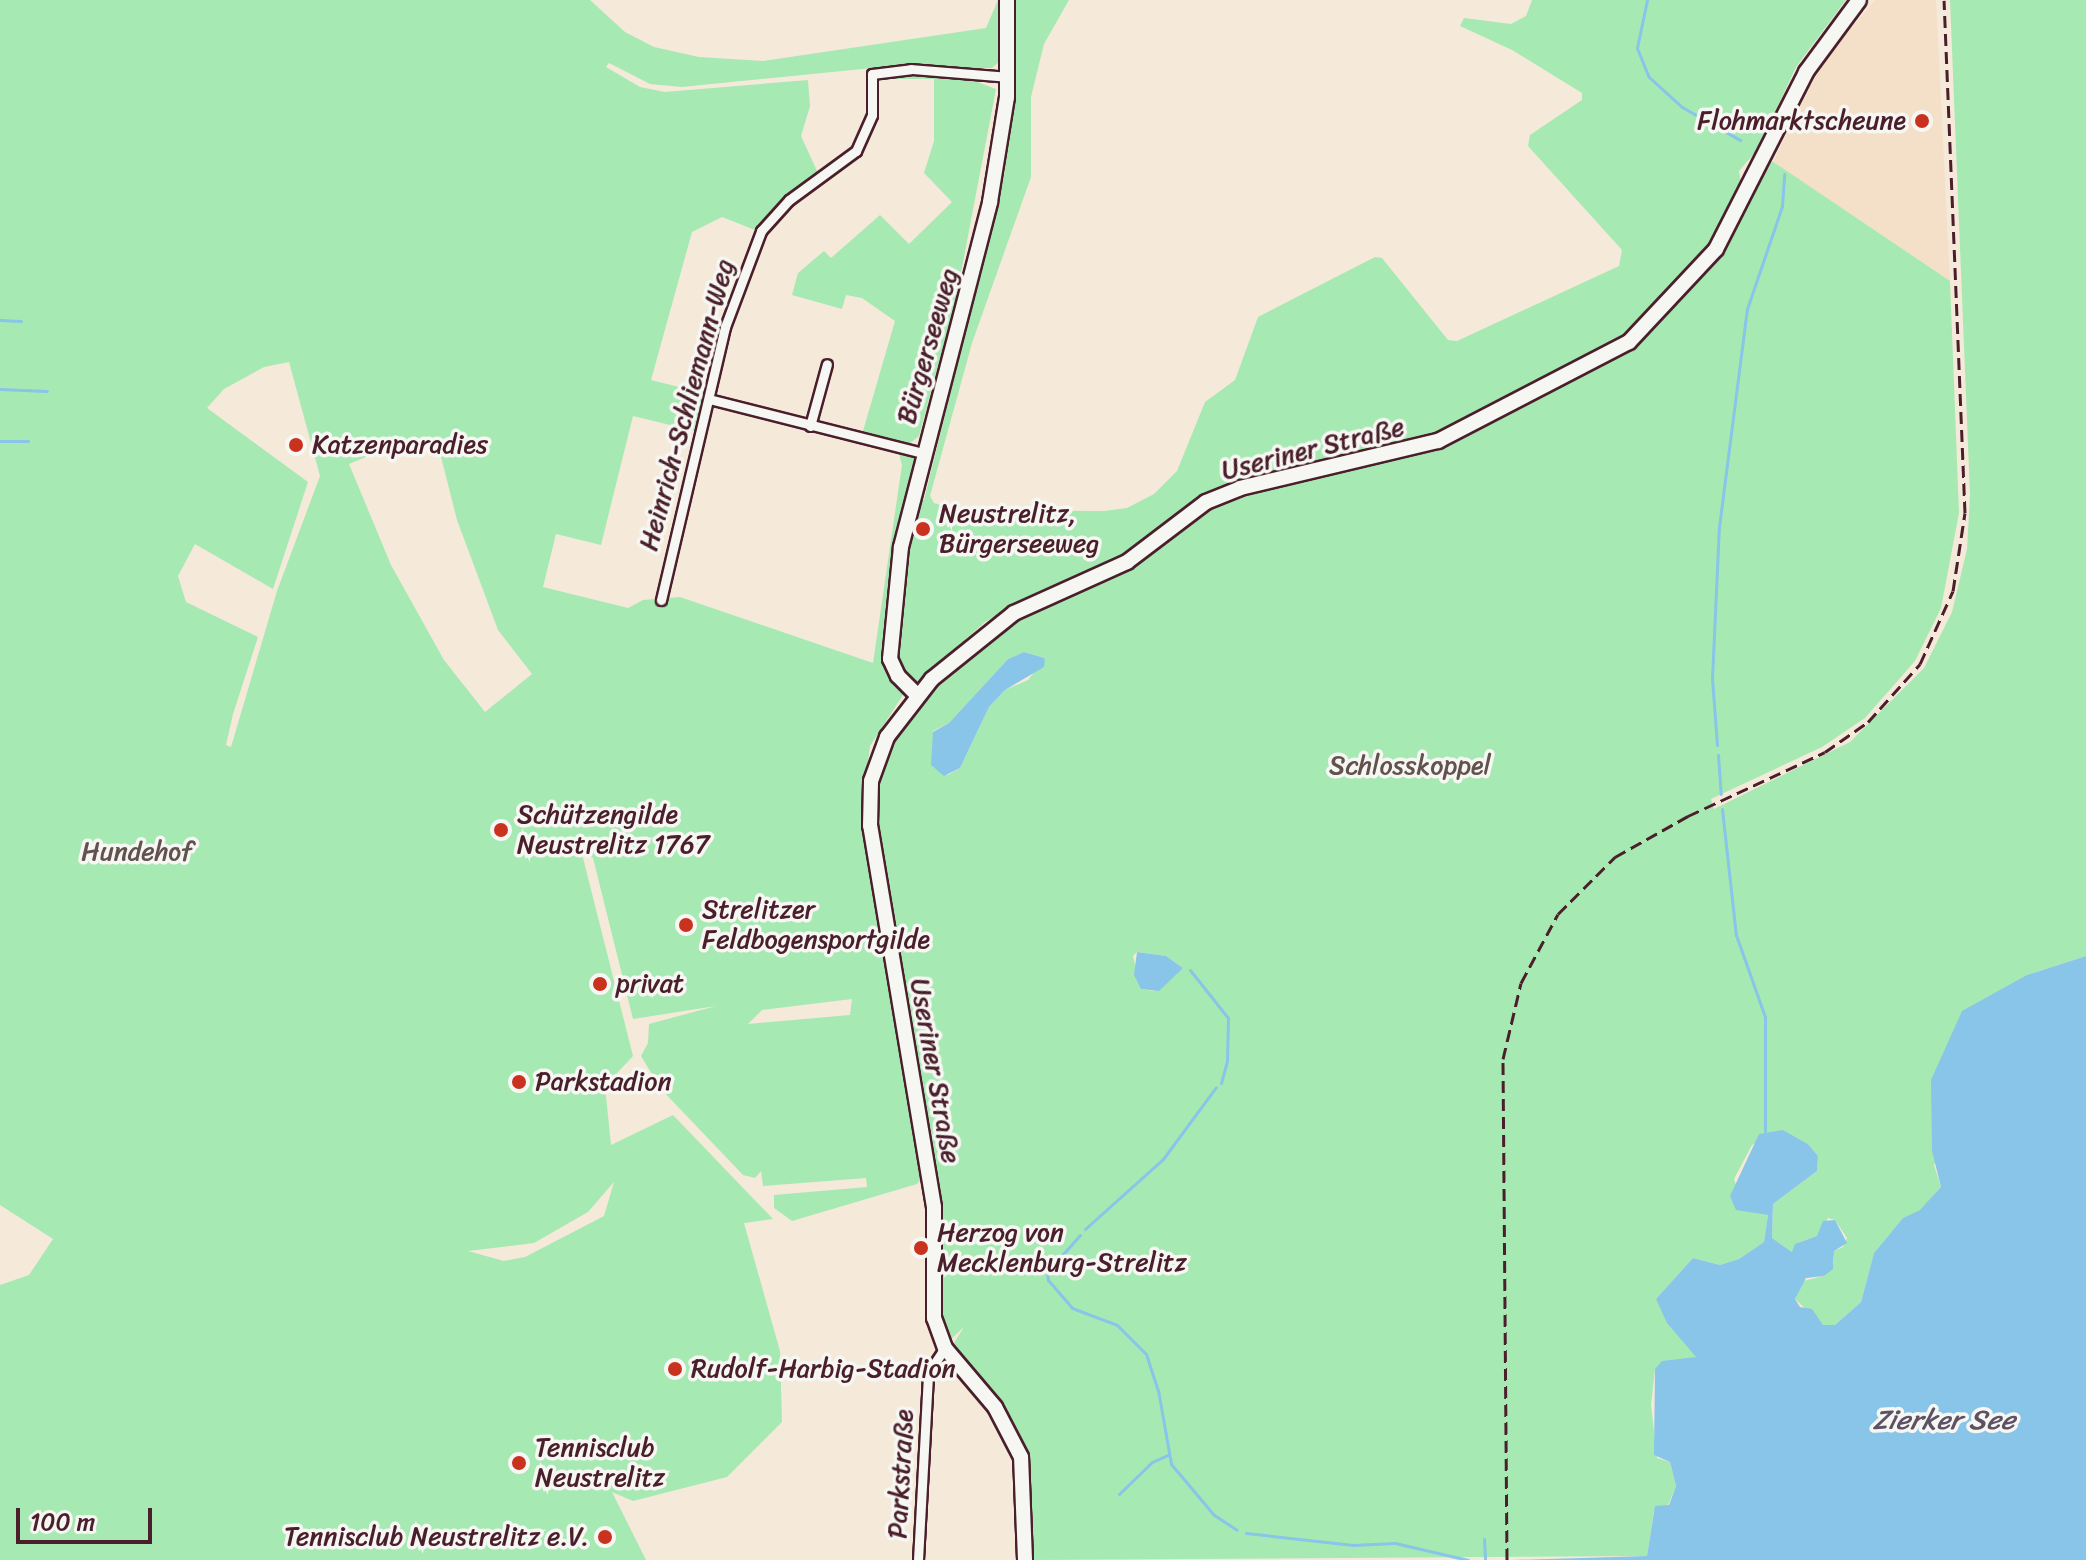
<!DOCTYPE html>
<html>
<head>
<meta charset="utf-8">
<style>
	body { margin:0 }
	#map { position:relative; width:2086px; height:1560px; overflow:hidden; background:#f5e9da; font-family:Sriracha,sans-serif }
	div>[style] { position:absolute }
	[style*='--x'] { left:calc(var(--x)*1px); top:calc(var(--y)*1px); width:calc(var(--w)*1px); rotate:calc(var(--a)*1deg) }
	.built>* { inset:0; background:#f4e0c9 }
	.green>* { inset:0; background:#a7e9b3 }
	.water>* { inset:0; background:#88c5e8 }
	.stream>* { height:3px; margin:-1.5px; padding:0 1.5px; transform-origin:1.5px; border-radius:1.5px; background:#88c5e8 }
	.roads { filter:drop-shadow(2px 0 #4a1f2b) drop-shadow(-2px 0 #4a1f2b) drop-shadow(0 2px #4a1f2b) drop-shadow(0 -2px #4a1f2b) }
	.street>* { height:9px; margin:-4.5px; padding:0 4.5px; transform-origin:4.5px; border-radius:4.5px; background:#f6f6f2 }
	.secondary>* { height:14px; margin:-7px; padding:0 7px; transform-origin:7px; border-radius:7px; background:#f6f6f2 }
	.rail>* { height:3px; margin-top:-1.5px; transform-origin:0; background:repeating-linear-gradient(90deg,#4a1f2b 0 12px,transparent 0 18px) }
	.dots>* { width:22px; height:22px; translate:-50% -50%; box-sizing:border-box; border:4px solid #f6f6f2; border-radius:50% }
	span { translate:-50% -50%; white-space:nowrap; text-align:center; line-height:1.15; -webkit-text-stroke:7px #f6f6f2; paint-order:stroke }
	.poi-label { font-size:26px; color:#4a1f2b }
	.right { translate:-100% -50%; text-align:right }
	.left { translate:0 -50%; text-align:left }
	.street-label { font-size:26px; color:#4a1f2b }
	.park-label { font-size:26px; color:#61524d }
	.water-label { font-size:28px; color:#5d5164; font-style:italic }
	.scale { position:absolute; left:16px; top:1508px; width:136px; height:36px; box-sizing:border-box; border:4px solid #4a1f2b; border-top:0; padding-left:10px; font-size:24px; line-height:28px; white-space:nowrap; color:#4a1f2b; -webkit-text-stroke:6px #f6f6f2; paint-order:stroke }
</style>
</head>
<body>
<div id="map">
	<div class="built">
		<i style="clip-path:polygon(1875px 0,1936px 0,1950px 281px,1773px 162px,1822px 63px)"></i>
	</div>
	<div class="green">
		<i style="clip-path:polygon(evenodd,0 0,590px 0,625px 32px,654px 47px,699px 57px,763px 61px,986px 28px,998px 0,1000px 61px,992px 68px,872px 68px,682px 87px,650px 84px,609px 63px,606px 67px,640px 87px,665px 92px,808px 80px,810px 106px,801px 136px,818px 173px,785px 196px,755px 230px,722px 217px,692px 232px,651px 380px,703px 393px,695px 431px,633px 416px,601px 545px,556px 534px,543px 587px,628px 608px,643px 600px,680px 597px,873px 663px,902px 465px,899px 454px,925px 461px,916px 498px,924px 500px,1005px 171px,1015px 0,1069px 0,1044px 44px,1031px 97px,1031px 177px,972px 343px,930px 496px,934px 503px,958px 510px,1104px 511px,1127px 508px,1154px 494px,1177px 471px,1205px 402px,1235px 380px,1258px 317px,1375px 257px,1382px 258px,1448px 340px,1457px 341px,1619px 266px,1622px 250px,1528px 146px,1530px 135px,1582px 100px,1582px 93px,1512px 50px,1460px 26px,1464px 18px,1511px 24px,1526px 16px,1532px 0,1846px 0,1796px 67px,1758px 149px,1739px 171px,1741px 185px,1710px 245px,1614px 344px,1436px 434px,1212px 492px,1123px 555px,1033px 594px,985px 622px,903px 695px,870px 746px,862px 810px,922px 1178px,917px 1184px,792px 1221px,774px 1208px,774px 1195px,867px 1187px,866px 1178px,763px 1186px,761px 1171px,755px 1178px,743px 1175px,661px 1089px,641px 1056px,648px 1043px,649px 1024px,716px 1006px,633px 1019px,593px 858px,581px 850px,633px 1056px,605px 1086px,611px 1145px,673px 1115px,773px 1219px,744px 1223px,780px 1351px,782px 1422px,727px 1477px,633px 1501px,612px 1492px,646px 1560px,0 1560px,0 1285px,29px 1275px,53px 1239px,0 1205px,0 0,289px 362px,320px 476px,277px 591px,231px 747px,226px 745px,233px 714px,258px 637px,186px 602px,178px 576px,195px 544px,273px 589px,308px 482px,207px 408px,224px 389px,264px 367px,289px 362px,0 0,405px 441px,438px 445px,457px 520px,498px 630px,532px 674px,485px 712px,444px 660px,391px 565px,349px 464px,405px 441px,0 0,852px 999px,850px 1015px,748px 1024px,762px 1010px,852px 999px,0 0,614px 1182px,604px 1216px,525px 1257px,504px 1261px,468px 1251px,534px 1243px,588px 1212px,614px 1182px)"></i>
		<i style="clip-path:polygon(evenodd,1950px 0,2086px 0,2086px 956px,2027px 975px,1934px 1165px,1941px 1187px,1921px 1210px,1903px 1218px,1874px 1253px,1861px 1302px,1835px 1325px,1823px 1325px,1795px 1299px,1803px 1281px,1824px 1276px,1834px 1263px,1834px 1251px,1843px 1247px,1847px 1238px,1835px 1220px,1828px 1218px,1818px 1236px,1800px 1242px,1792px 1252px,1772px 1238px,1773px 1204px,1817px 1171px,1818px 1156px,1808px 1144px,1783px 1130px,1752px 1145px,1734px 1179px,1745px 1211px,1768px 1215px,1764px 1242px,1739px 1259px,1720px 1265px,1693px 1258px,1656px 1299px,1696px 1357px,1655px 1369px,1651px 1405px,1657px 1458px,1670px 1462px,1676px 1486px,1668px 1505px,1654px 1511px,1647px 1556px,1032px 1560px,1029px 1469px,1021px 1441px,1000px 1405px,952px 1346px,964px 1327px,949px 1341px,942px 1318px,941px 1206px,877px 825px,878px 783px,893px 740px,937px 685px,1018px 619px,1130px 568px,1210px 509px,1271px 488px,1441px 448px,1622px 355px,1714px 264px,1772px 161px,1950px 281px,1959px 513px,1941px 608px,1915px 661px,1865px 718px,1822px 747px,1711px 799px,1714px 809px,1850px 742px,1924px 668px,1952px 612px,1967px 549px,1970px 495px,1950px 0,1024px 652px,1046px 658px,1028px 680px,1005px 690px,989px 707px,960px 768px,948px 775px,933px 767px,933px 731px,949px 723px,1008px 659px,1024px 652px,1950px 0,1137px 952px,1166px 956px,1183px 968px,1154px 991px,1141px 989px,1133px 956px,1137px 952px)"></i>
		<i style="clip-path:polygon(911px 75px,964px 77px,996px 89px,956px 299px,919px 436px,909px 444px,863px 431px,895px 321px,862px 298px,846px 295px,842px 309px,792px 295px,798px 273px,824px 251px,831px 258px,880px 215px,909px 244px,952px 202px,924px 173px,934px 141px,934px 79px,881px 79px)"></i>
	</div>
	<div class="water">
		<i style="clip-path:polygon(1024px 652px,1045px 658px,1044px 667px,1005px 690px,989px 707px,960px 768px,944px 776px,931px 765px,933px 732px,949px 723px,1008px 659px)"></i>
		<i style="clip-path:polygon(1137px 952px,1166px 956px,1183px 968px,1159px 991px,1141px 989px,1134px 975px)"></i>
		<i style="clip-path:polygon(2086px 956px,2086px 1560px,1512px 1560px,1647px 1556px,1655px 1506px,1669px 1505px,1676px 1486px,1670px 1462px,1654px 1455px,1655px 1369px,1662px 1361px,1696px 1357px,1667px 1323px,1656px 1299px,1693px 1258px,1720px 1265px,1739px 1259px,1764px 1242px,1768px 1215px,1736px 1210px,1730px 1196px,1759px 1134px,1783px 1130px,1808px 1144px,1818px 1156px,1817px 1171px,1773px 1204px,1772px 1238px,1792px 1252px,1795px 1244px,1817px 1236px,1823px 1221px,1835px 1220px,1847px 1243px,1834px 1251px,1833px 1269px,1824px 1276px,1806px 1278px,1795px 1299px,1800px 1307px,1812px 1309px,1823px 1325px,1835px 1325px,1861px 1302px,1874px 1253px,1903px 1218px,1920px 1210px,1941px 1187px,1932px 1151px,1931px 1080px,1962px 1011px,2027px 975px)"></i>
	</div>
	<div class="stream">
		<i style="--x:1647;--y:0;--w:49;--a:101.8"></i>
		<i style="--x:1637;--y:48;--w:31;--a:68"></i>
		<i style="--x:1649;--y:77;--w:45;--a:42.3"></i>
		<i style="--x:1682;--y:107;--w:67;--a:29.6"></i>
		<i style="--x:0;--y:320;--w:21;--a:3"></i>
		<i style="--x:0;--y:389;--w:47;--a:2.4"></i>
		<i style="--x:0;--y:441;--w:28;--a:0"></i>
		<i style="--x:1717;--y:745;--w:66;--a:-94.3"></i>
		<i style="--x:1712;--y:679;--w:152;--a:-87.4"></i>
		<i style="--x:1719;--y:527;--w:220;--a:-82.7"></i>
		<i style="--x:1747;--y:309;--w:109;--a:-71.2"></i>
		<i style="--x:1782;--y:206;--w:32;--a:-86"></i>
		<i style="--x:1718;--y:755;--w:39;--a:86"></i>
		<i style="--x:1722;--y:809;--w:127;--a:83.7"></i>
		<i style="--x:1736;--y:935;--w:87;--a:70.5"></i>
		<i style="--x:1765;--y:1017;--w:114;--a:90"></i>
		<i style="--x:1190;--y:970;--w:61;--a:51.6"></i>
		<i style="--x:1228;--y:1018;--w:43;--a:91.3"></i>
		<i style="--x:1227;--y:1061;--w:23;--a:105"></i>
		<i style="--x:1085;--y:1229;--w:105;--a:-41.9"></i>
		<i style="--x:1163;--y:1159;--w:89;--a:-53.6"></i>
		<i style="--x:1080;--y:1235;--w:50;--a:131.7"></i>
		<i style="--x:1047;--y:1272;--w:8;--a:83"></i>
		<i style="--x:1048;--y:1280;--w:37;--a:49"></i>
		<i style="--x:1072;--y:1308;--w:48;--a:20.7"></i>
		<i style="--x:1117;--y:1325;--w:41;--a:45"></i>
		<i style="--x:1146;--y:1354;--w:38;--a:72"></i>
		<i style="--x:1158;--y:1390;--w:75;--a:80"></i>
		<i style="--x:1171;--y:1464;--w:67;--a:49.9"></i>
		<i style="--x:1214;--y:1515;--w:27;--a:33"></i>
		<i style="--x:1119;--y:1494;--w:46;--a:-44.1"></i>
		<i style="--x:1152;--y:1462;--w:17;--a:-24"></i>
		<i style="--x:1246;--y:1533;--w:108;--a:6.4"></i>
		<i style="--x:1353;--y:1545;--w:42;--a:-2.7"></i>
		<i style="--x:1395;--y:1543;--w:75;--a:13.1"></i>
		<i style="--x:1484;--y:1539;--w:21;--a:87"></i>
	</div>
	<div class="roads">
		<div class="street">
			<i style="--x:709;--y:399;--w:221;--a:14.2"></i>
			<i style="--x:810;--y:426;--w:64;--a:-74.7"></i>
			<i style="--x:661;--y:600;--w:280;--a:-76.8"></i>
			<i style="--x:725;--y:327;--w:103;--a:-69.4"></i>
			<i style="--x:761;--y:231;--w:42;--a:-47.9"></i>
			<i style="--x:789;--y:200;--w:83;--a:-36.2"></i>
			<i style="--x:856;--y:151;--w:39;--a:-66"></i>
			<i style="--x:872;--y:115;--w:41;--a:-90"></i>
			<i style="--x:872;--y:74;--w:39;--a:-7"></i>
			<i style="--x:911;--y:69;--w:97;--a:4.7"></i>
			<i style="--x:918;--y:1560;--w:187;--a:-86.9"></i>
			<i style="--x:928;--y:1373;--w:30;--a:-56"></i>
		</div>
		<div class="secondary">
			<i style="--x:917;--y:695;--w:27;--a:-135"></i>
			<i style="--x:898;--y:676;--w:19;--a:-115"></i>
			<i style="--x:890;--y:659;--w:113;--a:-84.4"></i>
			<i style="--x:901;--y:547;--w:356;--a:-75.5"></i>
			<i style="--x:990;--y:202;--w:106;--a:-80.8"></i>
			<i style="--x:1007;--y:97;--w:97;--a:-90"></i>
			<i style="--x:1025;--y:1560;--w:103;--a:-92.2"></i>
			<i style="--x:1021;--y:1457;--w:56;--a:-117.5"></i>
			<i style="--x:995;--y:1407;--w:77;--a:-130.3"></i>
			<i style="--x:945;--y:1348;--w:32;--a:-110"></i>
			<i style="--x:934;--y:1318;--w:111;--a:-90"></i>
			<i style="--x:934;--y:1207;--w:386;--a:-99.5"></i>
			<i style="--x:870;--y:826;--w:45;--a:-88.7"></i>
			<i style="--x:871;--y:781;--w:47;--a:-70"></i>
			<i style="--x:887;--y:737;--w:73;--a:-52.2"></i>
			<i style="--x:932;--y:679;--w:105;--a:-38.8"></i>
			<i style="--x:1014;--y:613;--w:124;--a:-24.3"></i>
			<i style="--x:1127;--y:562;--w:99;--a:-37.2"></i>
			<i style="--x:1206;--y:502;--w:37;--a:-22"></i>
			<i style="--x:1240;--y:488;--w:204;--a:-13.4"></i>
			<i style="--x:1438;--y:441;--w:215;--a:-27.4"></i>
			<i style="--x:1629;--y:342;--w:127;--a:-46.9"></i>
			<i style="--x:1716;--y:249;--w:199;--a:-63"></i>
			<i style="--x:1806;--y:72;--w:89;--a:-53.6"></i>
		</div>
	</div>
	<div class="rail">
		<i style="--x:1507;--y:1560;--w:501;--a:-90.46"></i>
		<i style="--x:1503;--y:1059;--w:78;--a:-76.7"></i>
		<i style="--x:1521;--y:983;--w:78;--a:-61.8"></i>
		<i style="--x:1558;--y:914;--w:81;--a:-45"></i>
		<i style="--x:1615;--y:857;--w:84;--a:-29.3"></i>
		<i style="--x:1688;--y:816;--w:151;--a:-25"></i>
		<i style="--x:1825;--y:752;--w:52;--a:-34.9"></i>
		<i style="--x:1868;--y:722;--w:78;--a:-48.1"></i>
		<i style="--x:1920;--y:664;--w:80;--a:-65.7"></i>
		<i style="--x:1953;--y:591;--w:79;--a:-81.3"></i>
		<i style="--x:1965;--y:513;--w:513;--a:-92.34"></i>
	</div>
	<div class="dots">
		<i style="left:1922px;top:121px;background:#c8321e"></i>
		<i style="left:296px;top:445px;background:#c8321e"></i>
		<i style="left:923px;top:529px;background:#c8321e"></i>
		<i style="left:501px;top:830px;background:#c8321e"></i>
		<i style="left:686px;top:925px;background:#c8321e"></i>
		<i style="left:600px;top:984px;background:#c8321e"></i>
		<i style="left:519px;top:1082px;background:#c8321e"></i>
		<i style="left:921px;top:1248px;background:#c8321e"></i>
		<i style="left:675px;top:1369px;background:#c8321e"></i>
		<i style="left:519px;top:1463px;background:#c8321e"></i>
		<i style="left:605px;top:1537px;background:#c8321e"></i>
	</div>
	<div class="poi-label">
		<span class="right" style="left:1906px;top:121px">Flohmarktscheune</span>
		<span class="left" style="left:312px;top:445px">Katzenparadies</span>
		<span class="left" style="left:939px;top:529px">Neustrelitz,<br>Bürgerseeweg</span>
		<span class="left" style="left:517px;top:830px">Schützengilde<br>Neustrelitz 1767</span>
		<span class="left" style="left:702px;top:925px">Strelitzer<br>Feldbogensportgilde</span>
		<span class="left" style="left:616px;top:984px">privat</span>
		<span class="left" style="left:535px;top:1082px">Parkstadion</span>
		<span class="left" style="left:937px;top:1248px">Herzog von<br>Mecklenburg-Strelitz</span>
		<span class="left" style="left:691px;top:1369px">Rudolf-Harbig-Stadion</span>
		<span class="left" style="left:535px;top:1463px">Tennisclub<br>Neustrelitz</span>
		<span class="right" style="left:589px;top:1537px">Tennisclub Neustrelitz e.V.</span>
	</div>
	<div class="street-label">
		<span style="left:928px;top:346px;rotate:-74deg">Bürgerseeweg</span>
		<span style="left:687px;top:405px;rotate:-75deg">Heinrich-Schliemann-Weg</span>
		<span style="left:1313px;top:449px;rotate:-14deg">Useriner Straße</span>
		<span style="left:935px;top:1071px;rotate:80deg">Useriner Straße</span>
		<span style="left:901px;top:1474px;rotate:-87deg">Parkstraße</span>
	</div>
	<div class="park-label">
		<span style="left:1410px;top:766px">Schlosskoppel</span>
		<span style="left:137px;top:852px">Hundehof</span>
	</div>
	<div class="water-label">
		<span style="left:1944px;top:1420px">Zierker See</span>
	</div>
	<div class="scale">100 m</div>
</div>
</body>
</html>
